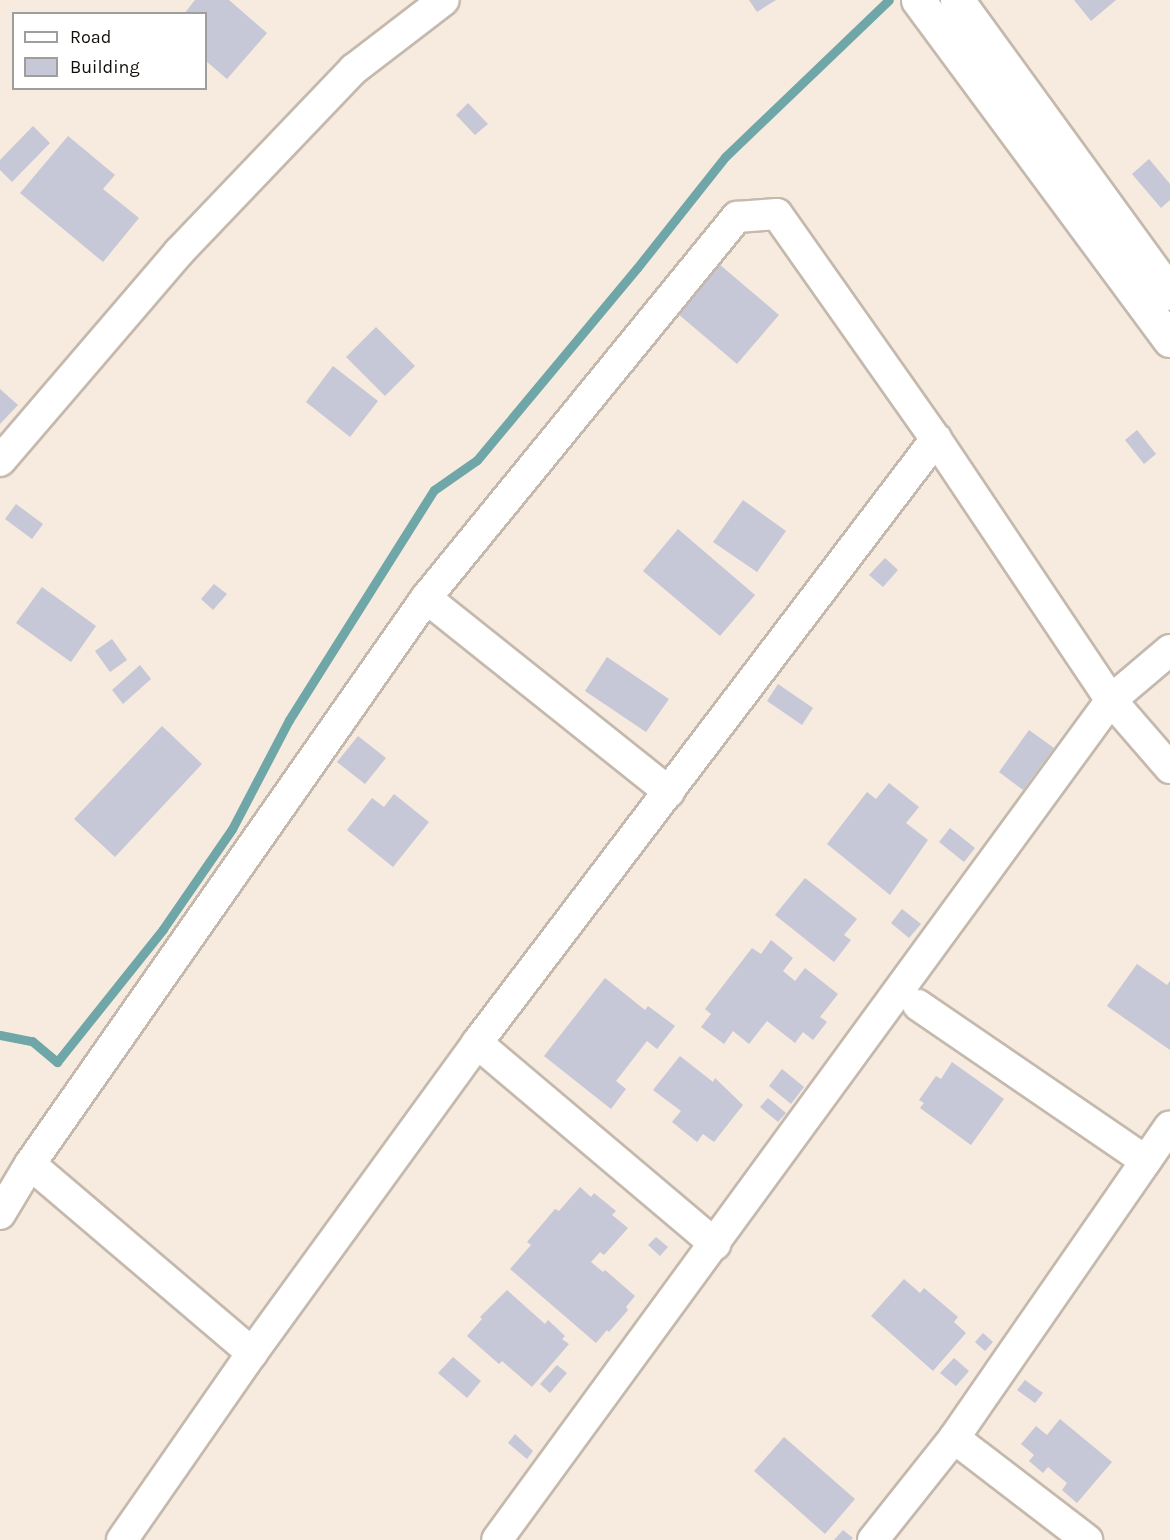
<!DOCTYPE html>
<html>
<head>
<meta charset="utf-8">
<style>
	body { margin:0 }
	#map { position:relative; width:1170px; height:1540px; overflow:hidden; background:#f7eade; font-family:Karla,sans-serif }
	div>[style] { position:absolute }
	[style*='--x'] { left:calc(var(--x)*1px); top:calc(var(--y)*1px); width:calc(var(--w)*1px); rotate:calc(var(--a)*1deg) }
	.stream>* { height:9px; margin:-4.5px; padding:0 4.5px; transform-origin:4.5px; border-radius:4.5px; background:#6fa6a8 }
	.building>* { inset:0; background:#c6c7d7 }
	.roads { filter:drop-shadow(2px 0 #c5b9ad) drop-shadow(-2px 0 #c5b9ad) drop-shadow(0 2px #c5b9ad) drop-shadow(0 -2px #c5b9ad) }
	.minor>* { height:30px; margin:-15px; padding:0 15px; transform-origin:15px; border-radius:15px; background:#fff }
	.major>* { height:33px; margin:-16.5px; padding:0 16.5px; transform-origin:16.5px; border-radius:16.5px; background:#fff }
	span { translate:-50% -50%; white-space:nowrap; text-align:center; line-height:1.15; -webkit-text-stroke:4.5px #fff; paint-order:stroke }
	.legend { position:absolute; left:12px; top:12px; width:195px; height:78px; box-sizing:border-box; background:#fff; border:2px solid #a09e9d; margin:0; padding:8px 10px; list-style:none; font-size:18px; color:#110d09 }
	.legend li { display:flex; align-items:center; gap:12px; height:30px }
	.legend b { width:30px; border:2px solid #a09e9d }
</style>
</head>
<body>
<div id="map">
	<div class="stream">
		<i style="--x:0;--y:1035;--w:33;--a:11"></i>
		<i style="--x:32;--y:1041;--w:33;--a:40"></i>
		<i style="--x:57;--y:1062;--w:170;--a:-51.4"></i>
		<i style="--x:163;--y:929;--w:121;--a:-55.4"></i>
		<i style="--x:232;--y:829;--w:123;--a:-62.4"></i>
		<i style="--x:289;--y:720;--w:272;--a:-57.8"></i>
		<i style="--x:434;--y:490;--w:52;--a:-34.9"></i>
		<i style="--x:477;--y:460;--w:250;--a:-50.2"></i>
		<i style="--x:637;--y:268;--w:142;--a:-51.6"></i>
		<i style="--x:725;--y:157;--w:227;--a:-43.8"></i>
	</div>
	<div class="building">
		<i style="clip-path:polygon(195px 0,229px 0,267px 33px,227px 79px,206px 61px,206px 14px,184px 14px)"></i>
		<i style="clip-path:polygon(749px 0,776px 0,757px 12px)"></i>
		<i style="clip-path:polygon(1074px 0,1116px 0,1091px 21px)"></i>
		<i style="clip-path:polygon(468px 103px,488px 124px,475px 135px,456px 115px)"></i>
		<i style="clip-path:polygon(33px 126px,50px 143px,12px 182px,0 170px,0 160px)"></i>
		<i style="clip-path:polygon(68px 136px,115px 175px,103px 189px,139px 218px,103px 262px,20px 193px)"></i>
		<i style="clip-path:polygon(1149px 159px,1170px 184px,1170px 200px,1161px 208px,1132px 174px)"></i>
		<i style="clip-path:polygon(719px 264px,779px 315px,737px 364px,677px 313px)"></i>
		<i style="clip-path:polygon(376px 327px,415px 366px,385px 396px,346px 357px)"></i>
		<i style="clip-path:polygon(333px 366px,378px 401px,350px 437px,306px 402px)"></i>
		<i style="clip-path:polygon(0 389px,18px 405px,0 424px)"></i>
		<i style="clip-path:polygon(1137px 430px,1156px 454px,1144px 464px,1125px 440px)"></i>
		<i style="clip-path:polygon(743px 500px,786px 531px,757px 572px,713px 542px)"></i>
		<i style="clip-path:polygon(16px 504px,43px 524px,32px 539px,5px 519px)"></i>
		<i style="clip-path:polygon(678px 529px,755px 595px,720px 636px,643px 571px)"></i>
		<i style="clip-path:polygon(885px 558px,898px 570px,883px 587px,869px 575px)"></i>
		<i style="clip-path:polygon(214px 584px,227px 594px,213px 610px,201px 599px)"></i>
		<i style="clip-path:polygon(42px 587px,96px 626px,71px 662px,16px 623px)"></i>
		<i style="clip-path:polygon(112px 639px,127px 660px,110px 672px,95px 651px)"></i>
		<i style="clip-path:polygon(607px 657px,669px 699px,646px 732px,585px 691px)"></i>
		<i style="clip-path:polygon(140px 665px,151px 679px,123px 704px,112px 690px)"></i>
		<i style="clip-path:polygon(778px 684px,813px 708px,802px 725px,767px 701px)"></i>
		<i style="clip-path:polygon(162px 726px,202px 764px,115px 857px,74px 819px)"></i>
		<i style="clip-path:polygon(1029px 730px,1054px 748px,1023px 790px,999px 772px)"></i>
		<i style="clip-path:polygon(358px 736px,386px 758px,365px 784px,337px 762px)"></i>
		<i style="clip-path:polygon(889px 783px,919px 807px,906px 823px,928px 840px,890px 895px,827px 844px,867px 792px,876px 799px)"></i>
		<i style="clip-path:polygon(394px 794px,429px 822px,393px 867px,347px 830px,372px 798px,384px 807px)"></i>
		<i style="clip-path:polygon(950px 828px,975px 848px,964px 862px,939px 842px)"></i>
		<i style="clip-path:polygon(805px 878px,857px 919px,844px 935px,851px 940px,834px 962px,775px 915px)"></i>
		<i style="clip-path:polygon(902px 909px,921px 924px,909px 938px,891px 923px)"></i>
		<i style="clip-path:polygon(771px 940px,793px 958px,783px 971px,795px 981px,805px 968px,838px 994px,820px 1017px,827px 1022px,813px 1040px,803px 1032px,795px 1043px,767px 1021px,749px 1044px,733px 1031px,724px 1044px,701px 1027px,711px 1014px,705px 1009px,752px 948px,761px 954px)"></i>
		<i style="clip-path:polygon(1137px 964px,1167px 985px,1170px 981px,1170px 1050px,1107px 1006px)"></i>
		<i style="clip-path:polygon(605px 978px,645px 1010px,648px 1006px,675px 1026px,657px 1049px,647px 1041px,616px 1081px,626px 1089px,611px 1109px,544px 1056px)"></i>
		<i style="clip-path:polygon(680px 1056px,713px 1082px,715px 1078px,743px 1105px,714px 1142px,703px 1134px,697px 1142px,672px 1122px,681px 1111px,653px 1090px)"></i>
		<i style="clip-path:polygon(952px 1062px,1004px 1099px,971px 1145px,920px 1108px,924px 1103px,919px 1100px,936px 1076px,941px 1079px)"></i>
		<i style="clip-path:polygon(782px 1069px,804px 1087px,791px 1104px,769px 1086px)"></i>
		<i style="clip-path:polygon(768px 1098px,786px 1113px,778px 1122px,760px 1107px)"></i>
		<i style="clip-path:polygon(580px 1187px,591px 1197px,594px 1193px,616px 1211px,612px 1215px,628px 1228px,604px 1255px,600px 1252px,591px 1262px,603px 1272px,605px 1270px,635px 1296px,626px 1307px,628px 1310px,609px 1332px,607px 1330px,596px 1343px,510px 1269px,531px 1245px,527px 1242px,555px 1209px,559px 1211px)"></i>
		<i style="clip-path:polygon(656px 1237px,668px 1247px,660px 1256px,648px 1245px)"></i>
		<i style="clip-path:polygon(904px 1279px,920px 1293px,924px 1288px,958px 1317px,954px 1322px,966px 1333px,933px 1371px,871px 1316px)"></i>
		<i style="clip-path:polygon(507px 1290px,545px 1324px,548px 1320px,565px 1336px,562px 1339px,569px 1344px,532px 1387px,502px 1361px,499px 1364px,467px 1336px,482px 1319px,480px 1317px)"></i>
		<i style="clip-path:polygon(983px 1333px,993px 1342px,985px 1351px,975px 1342px)"></i>
		<i style="clip-path:polygon(453px 1357px,481px 1381px,467px 1398px,438px 1373px)"></i>
		<i style="clip-path:polygon(954px 1358px,969px 1371px,956px 1386px,940px 1373px)"></i>
		<i style="clip-path:polygon(557px 1365px,567px 1373px,550px 1393px,540px 1384px)"></i>
		<i style="clip-path:polygon(1025px 1380px,1043px 1393px,1035px 1403px,1017px 1390px)"></i>
		<i style="clip-path:polygon(1060px 1419px,1112px 1462px,1077px 1503px,1062px 1490px,1067px 1483px,1048px 1467px,1043px 1473px,1029px 1461px,1034px 1455px,1021px 1444px,1036px 1426px,1047px 1435px)"></i>
		<i style="clip-path:polygon(515px 1434px,533px 1451px,527px 1459px,508px 1443px)"></i>
		<i style="clip-path:polygon(784px 1437px,855px 1499px,825px 1534px,754px 1471px)"></i>
		<i style="clip-path:polygon(843px 1530px,853px 1538px,851px 1540px,834px 1540px)"></i>
	</div>
	<div class="roads">
		<div class="minor">
			<i style="--x:0;--y:461;--w:275;--a:-49.4"></i>
			<i style="--x:179;--y:252;--w:253;--a:-46.3"></i>
			<i style="--x:354;--y:69;--w:113;--a:-37.5"></i>
			<i style="--x:426;--y:598;--w:311;--a:38.6"></i>
			<i style="--x:1170;--y:650;--w:77;--a:139.7"></i>
			<i style="--x:1111;--y:700;--w:90;--a:49.1"></i>
			<i style="--x:918;--y:1005;--w:276;--a:34.4"></i>
			<i style="--x:477;--y:1043;--w:312;--a:40.2"></i>
			<i style="--x:30;--y:1164;--w:292;--a:40.4"></i>
			<i style="--x:0;--y:1214;--w:58;--a:-59"></i>
			<i style="--x:30;--y:1164;--w:691;--a:-55.02"></i>
			<i style="--x:426;--y:598;--w:492;--a:-50.8"></i>
			<i style="--x:737;--y:217;--w:40;--a:-4.3"></i>
			<i style="--x:777;--y:214;--w:276;--a:54.8"></i>
			<i style="--x:936;--y:439;--w:314;--a:56.2"></i>
			<i style="--x:1111;--y:700;--w:1040;--a:126.17"></i>
			<i style="--x:954;--y:1438;--w:168;--a:37.5"></i>
			<i style="--x:122;--y:1540;--w:228;--a:-55.2"></i>
			<i style="--x:252;--y:1353;--w:383;--a:-54"></i>
			<i style="--x:477;--y:1043;--w:759;--a:-52.77"></i>
			<i style="--x:873;--y:1540;--w:130;--a:-51.5"></i>
			<i style="--x:954;--y:1438;--w:379;--a:-55.3"></i>
		</div>
		<div class="major">
			<i style="--x:918;--y:0;--w:423;--a:53.5"></i>
			<i style="--x:957;--y:0;--w:362;--a:54"></i>
		</div>
	</div>
	<ul class="legend">
	<li><b style="height:8px;background:#fff"></b>Road</li>
	<li><b style="height:16px;background:#c6c7d7"></b>Building</li>
	</ul>
</div>
</body>
</html>
